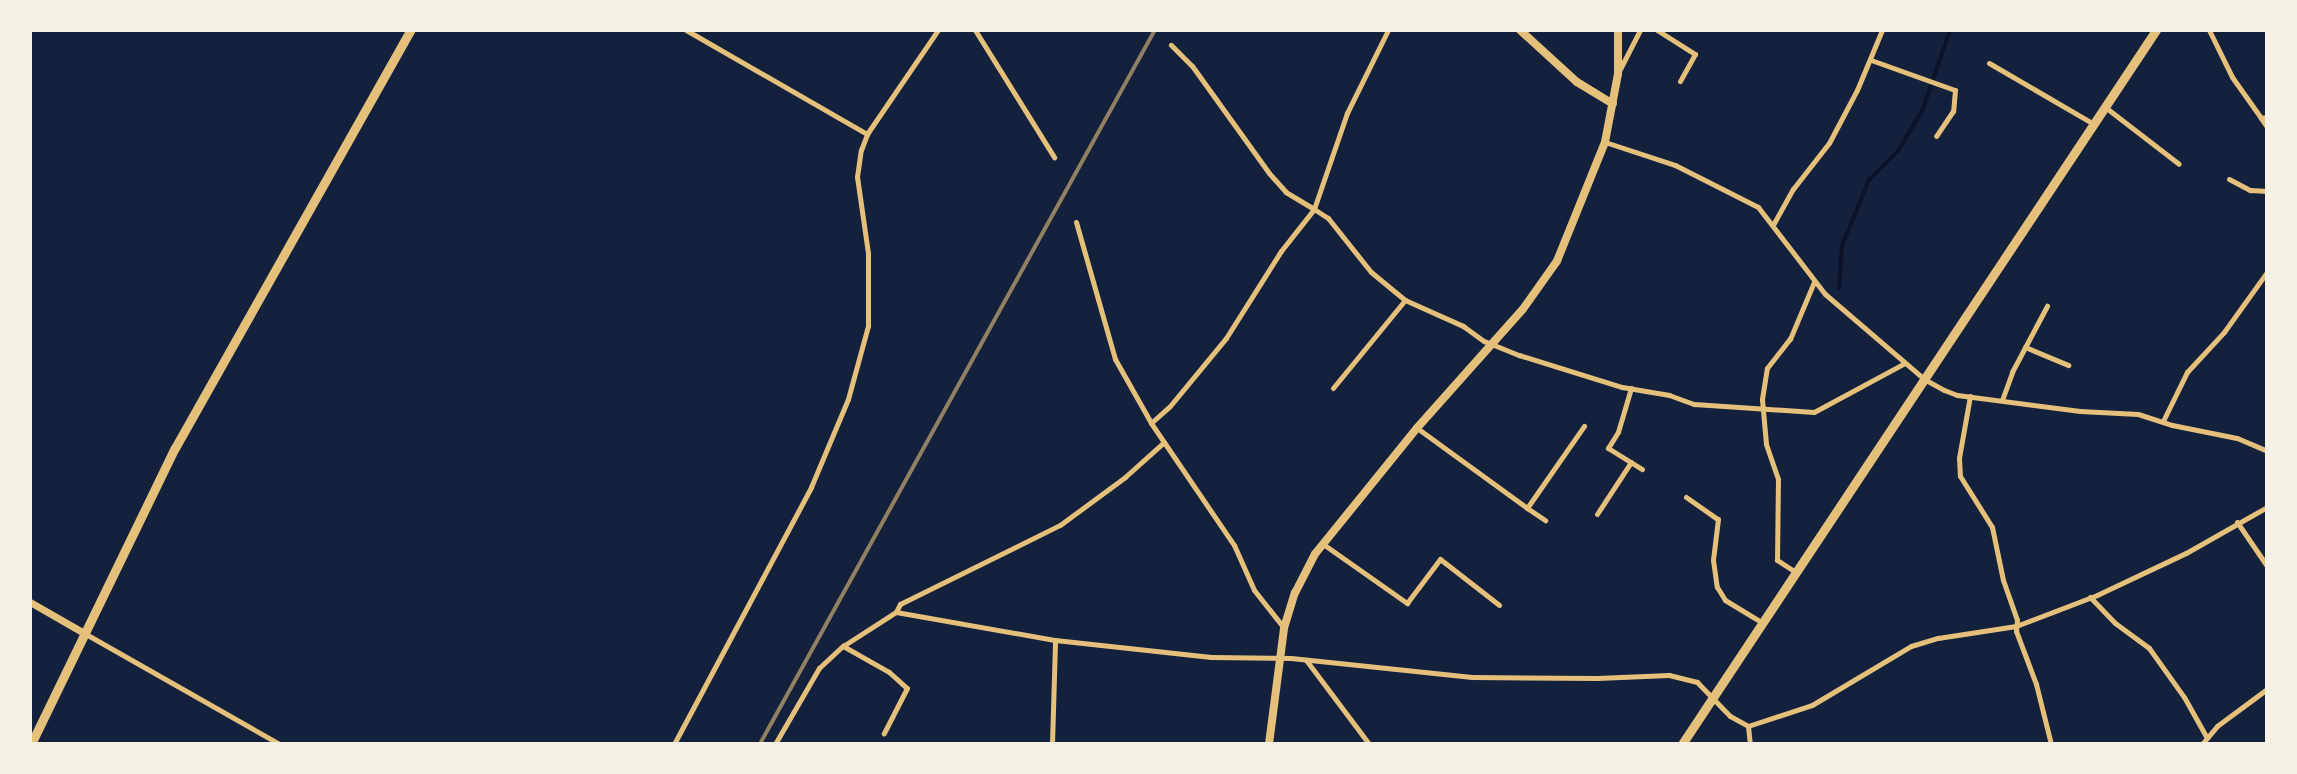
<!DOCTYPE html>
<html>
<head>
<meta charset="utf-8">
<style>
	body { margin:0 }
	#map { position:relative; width:2297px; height:774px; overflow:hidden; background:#14213d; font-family:"PT Serif",serif }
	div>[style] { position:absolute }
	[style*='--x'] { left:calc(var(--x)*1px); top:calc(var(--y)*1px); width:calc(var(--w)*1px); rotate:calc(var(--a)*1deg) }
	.stream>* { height:3.5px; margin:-1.75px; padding:0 1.75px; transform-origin:1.75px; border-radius:1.75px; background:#0b132b }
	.minor>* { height:5px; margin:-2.5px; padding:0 2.5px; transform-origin:2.5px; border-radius:2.5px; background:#e5c07b }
	.tertiary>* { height:7px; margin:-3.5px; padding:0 3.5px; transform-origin:3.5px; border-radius:3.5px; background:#e5c07b }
	.secondary>* { height:8px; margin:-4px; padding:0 4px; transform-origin:4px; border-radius:4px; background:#e5c07b }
	.primary>* { height:9px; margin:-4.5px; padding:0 4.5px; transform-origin:4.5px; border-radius:4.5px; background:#e5c07b }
	.rail>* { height:3.5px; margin:-1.75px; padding:0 1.75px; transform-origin:1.75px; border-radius:1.75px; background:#918062 }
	span { translate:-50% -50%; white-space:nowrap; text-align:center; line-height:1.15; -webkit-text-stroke:7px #f6f1e7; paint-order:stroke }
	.frame { position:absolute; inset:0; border:32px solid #f6f1e7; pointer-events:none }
</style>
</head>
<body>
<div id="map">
	<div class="stream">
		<i style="--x:1839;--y:289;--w:43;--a:-86"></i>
		<i style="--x:1842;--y:246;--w:71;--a:-67.8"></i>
		<i style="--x:1869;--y:180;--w:41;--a:-45"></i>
		<i style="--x:1898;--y:151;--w:49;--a:-59.2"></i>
		<i style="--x:1923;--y:109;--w:83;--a:-71.1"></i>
	</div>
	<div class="minor">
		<i style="--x:686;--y:30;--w:209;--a:29.9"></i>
		<i style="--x:975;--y:30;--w:150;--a:58.1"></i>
		<i style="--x:1388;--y:30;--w:93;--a:116.3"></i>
		<i style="--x:1347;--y:113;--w:102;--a:109"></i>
		<i style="--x:1314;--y:209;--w:17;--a:33"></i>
		<i style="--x:1328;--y:218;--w:69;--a:51.5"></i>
		<i style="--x:1371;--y:272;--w:44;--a:39.5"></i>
		<i style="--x:1405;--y:300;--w:64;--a:24.1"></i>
		<i style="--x:1463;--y:326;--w:26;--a:36"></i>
		<i style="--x:1484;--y:341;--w:38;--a:22"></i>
		<i style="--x:1519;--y:355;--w:108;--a:17.3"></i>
		<i style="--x:1622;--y:387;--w:48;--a:9.7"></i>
		<i style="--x:1669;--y:395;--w:27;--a:20"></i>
		<i style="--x:1694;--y:404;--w:120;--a:3.8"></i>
		<i style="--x:1814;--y:412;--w:103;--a:-28.3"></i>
		<i style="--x:1657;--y:30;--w:45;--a:32.3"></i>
		<i style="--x:1695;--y:54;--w:31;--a:119"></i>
		<i style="--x:2209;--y:30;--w:52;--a:63.9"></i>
		<i style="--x:2232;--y:77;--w:50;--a:54.7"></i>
		<i style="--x:2261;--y:118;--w:6;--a:-9"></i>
		<i style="--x:1871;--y:60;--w:89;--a:19.7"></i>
		<i style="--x:1955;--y:90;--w:21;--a:95"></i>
		<i style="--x:1953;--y:111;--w:30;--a:124"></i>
		<i style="--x:1989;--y:63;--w:121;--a:30.2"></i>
		<i style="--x:1619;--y:71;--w:46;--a:-62.9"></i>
		<i style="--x:2105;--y:107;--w:93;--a:37.6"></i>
		<i style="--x:2261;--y:118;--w:11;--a:56"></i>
		<i style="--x:1605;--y:142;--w:74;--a:18.2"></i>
		<i style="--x:1675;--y:165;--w:93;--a:26.8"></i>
		<i style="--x:1758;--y:207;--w:110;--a:52.4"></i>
		<i style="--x:1825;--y:294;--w:130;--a:40.6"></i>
		<i style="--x:1924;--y:379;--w:23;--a:29"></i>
		<i style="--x:1944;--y:390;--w:14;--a:21"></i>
		<i style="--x:1957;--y:395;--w:124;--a:7.4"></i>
		<i style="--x:2080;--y:411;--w:58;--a:3"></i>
		<i style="--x:2138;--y:414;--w:36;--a:18"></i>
		<i style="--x:2172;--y:425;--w:66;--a:11.3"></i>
		<i style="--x:2237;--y:438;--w:33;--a:23"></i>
		<i style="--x:2229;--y:179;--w:24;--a:28"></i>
		<i style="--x:2250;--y:190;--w:17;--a:3"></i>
		<i style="--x:1076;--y:222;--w:142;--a:74.1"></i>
		<i style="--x:1115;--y:359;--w:73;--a:60.6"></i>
		<i style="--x:1151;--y:423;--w:25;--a:-42"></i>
		<i style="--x:1170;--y:406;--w:88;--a:-50.5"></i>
		<i style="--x:1226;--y:338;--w:103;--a:-57.7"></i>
		<i style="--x:1281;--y:251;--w:53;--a:-51.8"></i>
		<i style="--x:1314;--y:209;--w:33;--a:-149"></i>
		<i style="--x:1286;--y:192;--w:25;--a:-132"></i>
		<i style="--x:1269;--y:173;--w:132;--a:-125.7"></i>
		<i style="--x:1192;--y:66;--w:30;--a:-135"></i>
		<i style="--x:1774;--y:223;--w:39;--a:-61"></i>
		<i style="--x:1793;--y:189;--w:58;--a:-52"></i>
		<i style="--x:1829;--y:143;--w:60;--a:-62.2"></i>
		<i style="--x:1857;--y:90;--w:65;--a:-67.4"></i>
		<i style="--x:2025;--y:347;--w:47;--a:22.7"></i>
		<i style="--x:1333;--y:388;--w:114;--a:-50.7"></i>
		<i style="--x:1631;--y:388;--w:46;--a:106.5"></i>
		<i style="--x:1618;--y:432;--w:19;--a:122"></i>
		<i style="--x:1608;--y:448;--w:40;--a:32"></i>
		<i style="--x:1970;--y:396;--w:63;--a:100.1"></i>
		<i style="--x:1959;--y:458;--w:18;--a:87"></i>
		<i style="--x:1960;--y:476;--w:60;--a:57.9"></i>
		<i style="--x:1992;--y:527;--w:54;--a:78.3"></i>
		<i style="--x:2003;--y:580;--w:42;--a:70.7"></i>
		<i style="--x:2017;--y:620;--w:11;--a:95"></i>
		<i style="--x:2016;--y:631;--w:57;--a:69.3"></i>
		<i style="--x:2036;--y:684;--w:62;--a:76"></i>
		<i style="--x:2002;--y:400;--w:30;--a:-70"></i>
		<i style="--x:2012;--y:372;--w:75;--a:-62.1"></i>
		<i style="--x:2163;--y:421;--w:55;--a:-63.9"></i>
		<i style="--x:2187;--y:372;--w:54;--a:-47.2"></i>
		<i style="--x:2224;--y:332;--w:74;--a:-54.4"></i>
		<i style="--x:1151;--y:423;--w:148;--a:55.8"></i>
		<i style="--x:1234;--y:545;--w:49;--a:66"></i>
		<i style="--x:1254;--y:590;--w:48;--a:51.7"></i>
		<i style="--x:1417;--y:428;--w:136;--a:36"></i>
		<i style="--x:1527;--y:508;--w:100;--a:-55.2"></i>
		<i style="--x:1686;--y:497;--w:39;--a:35"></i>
		<i style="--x:1718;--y:519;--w:41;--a:97"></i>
		<i style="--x:1713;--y:560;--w:27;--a:82"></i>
		<i style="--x:1717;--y:587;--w:15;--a:58"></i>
		<i style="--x:1725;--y:600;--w:44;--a:31.2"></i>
		<i style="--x:1527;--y:508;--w:22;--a:34"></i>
		<i style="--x:1597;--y:514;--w:62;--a:-56.8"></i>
		<i style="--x:2237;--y:522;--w:53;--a:55.7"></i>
		<i style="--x:1323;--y:544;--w:103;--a:35.1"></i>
		<i style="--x:1407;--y:603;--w:55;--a:-53.1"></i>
		<i style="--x:1440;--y:559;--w:75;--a:37.9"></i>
		<i style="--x:1797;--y:573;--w:24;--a:-147"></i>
		<i style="--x:1777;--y:560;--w:81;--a:-89.3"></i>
		<i style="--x:1778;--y:479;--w:37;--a:-109"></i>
		<i style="--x:1766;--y:444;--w:45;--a:-95.1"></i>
		<i style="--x:1762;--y:399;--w:31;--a:-81"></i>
		<i style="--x:1767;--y:368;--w:37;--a:-52"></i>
		<i style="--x:1790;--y:339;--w:62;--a:-67.2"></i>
		<i style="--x:2090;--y:597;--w:36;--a:46"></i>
		<i style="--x:2115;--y:623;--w:42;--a:36.3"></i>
		<i style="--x:2149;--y:648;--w:60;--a:54.5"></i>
		<i style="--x:2184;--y:697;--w:47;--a:60.7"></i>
		<i style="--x:896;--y:612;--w:161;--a:10"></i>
		<i style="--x:1055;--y:640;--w:157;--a:6.2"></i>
		<i style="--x:1211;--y:657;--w:80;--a:0.7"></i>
		<i style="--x:1291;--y:658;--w:182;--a:6"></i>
		<i style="--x:1472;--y:677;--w:125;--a:0.5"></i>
		<i style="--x:1597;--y:678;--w:72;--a:-2.4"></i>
		<i style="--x:1669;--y:675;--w:29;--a:14"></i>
		<i style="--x:1697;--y:682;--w:47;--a:45.9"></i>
		<i style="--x:1730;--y:716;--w:21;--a:29"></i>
		<i style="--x:1748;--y:726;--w:67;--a:-18.2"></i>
		<i style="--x:1812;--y:705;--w:115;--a:-30.8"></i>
		<i style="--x:1911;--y:646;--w:28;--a:-17"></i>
		<i style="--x:1938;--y:638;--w:79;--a:-8.7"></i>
		<i style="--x:2016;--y:626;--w:87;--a:-20.9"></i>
		<i style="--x:2097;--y:595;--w:98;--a:-25.3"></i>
		<i style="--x:2186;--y:553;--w:93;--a:-29.6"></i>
		<i style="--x:84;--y:633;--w:224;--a:29.6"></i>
		<i style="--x:843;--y:646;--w:53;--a:29.5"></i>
		<i style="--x:889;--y:672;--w:24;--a:42"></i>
		<i style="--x:907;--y:688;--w:51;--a:117.1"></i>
		<i style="--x:1306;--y:660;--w:105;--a:53.1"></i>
		<i style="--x:1748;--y:726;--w:18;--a:84"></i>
		<i style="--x:674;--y:744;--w:291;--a:-61.9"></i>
		<i style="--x:811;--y:487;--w:95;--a:-67.2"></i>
		<i style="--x:848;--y:399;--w:76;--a:-74.7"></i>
		<i style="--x:868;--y:326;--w:73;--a:-90"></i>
		<i style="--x:868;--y:253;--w:77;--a:-98.2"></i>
		<i style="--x:857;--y:177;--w:27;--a:-82"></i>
		<i style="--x:861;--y:150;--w:17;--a:-69"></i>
		<i style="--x:867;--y:134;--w:126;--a:-55.7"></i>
		<i style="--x:775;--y:744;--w:88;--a:-59.9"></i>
		<i style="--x:819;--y:668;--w:33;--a:-43"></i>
		<i style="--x:843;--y:646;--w:63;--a:-32.7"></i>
		<i style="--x:896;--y:612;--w:9;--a:-63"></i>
		<i style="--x:900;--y:604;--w:178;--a:-26.3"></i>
		<i style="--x:1060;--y:525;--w:81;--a:-36.4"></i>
		<i style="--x:1125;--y:477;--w:52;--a:-41.9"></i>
		<i style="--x:1052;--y:744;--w:104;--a:-88.3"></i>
		<i style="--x:2202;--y:744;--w:23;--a:-50"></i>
		<i style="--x:2217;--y:726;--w:62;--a:-36.5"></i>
	</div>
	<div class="tertiary">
		<i style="--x:30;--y:602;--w:62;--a:29.9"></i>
	</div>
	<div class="secondary">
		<i style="--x:1520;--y:30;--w:77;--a:42.4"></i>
		<i style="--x:1577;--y:82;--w:42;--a:31.4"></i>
		<i style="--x:1269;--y:744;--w:117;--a:-82.6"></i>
		<i style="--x:1284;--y:628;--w:37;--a:-73"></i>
		<i style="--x:1295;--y:593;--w:44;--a:-62.9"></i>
		<i style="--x:1315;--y:554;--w:162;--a:-51"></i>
		<i style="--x:1417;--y:428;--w:159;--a:-48.3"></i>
		<i style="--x:1523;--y:309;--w:59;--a:-54.7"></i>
		<i style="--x:1557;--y:261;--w:128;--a:-68"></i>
		<i style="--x:1605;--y:142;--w:69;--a:-79.2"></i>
		<i style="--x:1618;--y:74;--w:44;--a:-90"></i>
	</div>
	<div class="primary">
		<i style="--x:31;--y:744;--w:329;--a:-64.1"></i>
		<i style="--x:175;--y:448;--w:480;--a:-60.6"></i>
		<i style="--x:1682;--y:744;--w:857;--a:-56.42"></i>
	</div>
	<div class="rail">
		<i style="--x:760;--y:744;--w:816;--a:-61.05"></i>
	</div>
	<div class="frame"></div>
</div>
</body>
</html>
